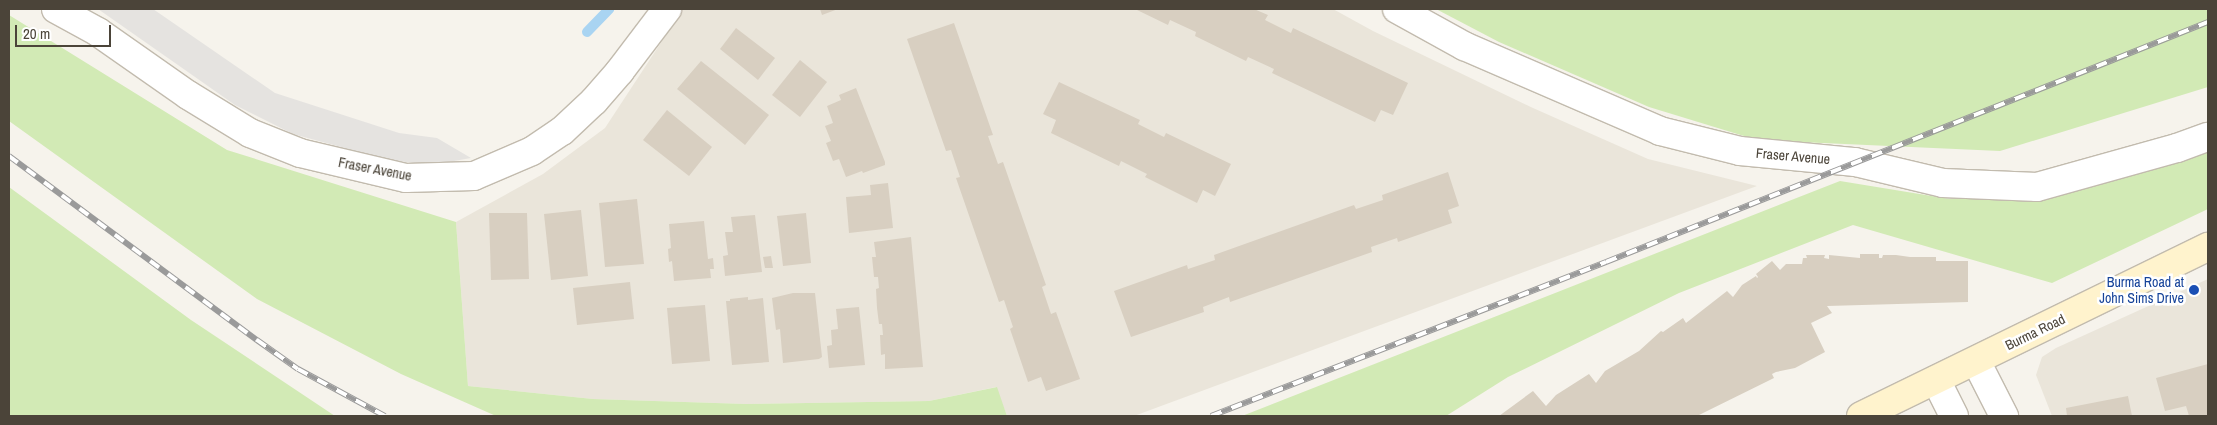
<!DOCTYPE html>
<html>
<head>
<meta charset="utf-8">
<style>
	body { margin:0 }
	#map { position:relative; width:2217px; height:425px; overflow:hidden; background:#f6f3ec; font-family:"Archivo Narrow",sans-serif }
	div>[style] { position:absolute }
	[style*='--x'] { left:calc(var(--x)*1px); top:calc(var(--y)*1px); width:calc(var(--w)*1px); rotate:calc(var(--a)*1deg) }
	.residential>* { inset:0; background:#eae5da }
	.green>* { inset:0; background:#d2eab5 }
	.parking>* { inset:0; background:#e5e3e0 }
	.stream>* { height:10px; margin:-5px; padding:0 5px; transform-origin:5px; border-radius:5px; background:#a9d4f2 }
	.building>* { inset:0; background:#d8cfc1 }
	.roads { filter:drop-shadow(1px 0 #c2bbae) drop-shadow(-1px 0 #c2bbae) drop-shadow(0 1px #c2bbae) drop-shadow(0 -1px #c2bbae) }
	.minor>* { height:28px; margin:-14px; padding:0 14px; transform-origin:14px; border-radius:14px; background:#fff }
	.secondary>* { height:28px; margin:-14px; padding:0 14px; transform-origin:14px; border-radius:14px; background:#fff3cd }
	.rail>* { height:5.5px; margin-top:-2.75px; transform-origin:0; background:repeating-linear-gradient(90deg,#fff 0 11px,#9a9a9a 0 22px); box-sizing:border-box; border-block:1px solid #9a9a9a }
	.dots>* { width:14px; height:14px; translate:-50% -50%; box-sizing:border-box; border:2px solid #fff; border-radius:50% }
	span { translate:-50% -50%; white-space:nowrap; text-align:center; line-height:1.15; -webkit-text-stroke:5px #fff; paint-order:stroke }
	.street-label { font-size:14px; color:#4b4439 }
	.transit-label { font-size:14px; color:#164399 }
	.right { translate:-100% -50%; text-align:right }
	.frame { position:absolute; inset:0; border:10px solid #4b4439; pointer-events:none }
	.scale { position:absolute; left:15px; top:25px; width:96px; height:22px; box-sizing:border-box; border:2px solid #4b4439; border-top:0; padding-left:6px; font-size:15px; line-height:18px; white-space:nowrap; color:#4b4439; -webkit-text-stroke:4px #fff; paint-order:stroke }
</style>
</head>
<body>
<div id="map">
	<div class="residential">
		<i style="clip-path:polygon(683px 9px,1333px 9px,1373px 31px,1533px 108px,1648px 159px,1757px 186px,1134px 416px,1007px 416px,996px 387px,929px 401px,746px 404px,593px 399px,468px 386px,456px 222px,543px 174px,605px 128px)"></i>
		<i style="clip-path:polygon(2208px 279px,2208px 416px,2052px 416px,2036px 375px,2042px 357px,2056px 348px)"></i>
	</div>
	<div class="green">
		<i style="clip-path:polygon(1436px 9px,2208px 9px,2208px 87px,2000px 151px,1757px 140px,1649px 107px,1499px 42px)"></i>
		<i style="clip-path:polygon(9px 15px,227px 150px,456px 222px,468px 386px,593px 399px,746px 404px,929px 401px,997px 387px,1007px 416px,496px 416px,401px 374px,257px 299px,9px 121px)"></i>
		<i style="clip-path:polygon(2208px 149px,2208px 209px,2052px 283px,1853px 225px,1679px 293px,1508px 377px,1446px 416px,1242px 416px,1840px 181px,1950px 199px,2085px 186px)"></i>
		<i style="clip-path:polygon(9px 187px,191px 320px,335px 416px,9px 416px)"></i>
	</div>
	<div class="parking">
		<i style="clip-path:polygon(98px 9px,153px 9px,275px 93px,399px 133px,437px 138px,471px 158px,431px 165px,389px 160px,293px 134px,235px 105px)"></i>
	</div>
	<div class="stream">
		<i style="--x:587;--y:32;--w:32;--a:-46"></i>
	</div>
	<div class="building">
		<i style="clip-path:polygon(820px 9px,838px 9px,822px 15px)"></i>
		<i style="clip-path:polygon(1135px 9px,1254px 9px,1268px 15px,1265px 20px,1291px 33px,1293px 28px,1408px 83px,1393px 115px,1381px 110px,1375px 122px,1272px 73px,1274px 69px,1248px 57px,1246px 61px,1195px 36px,1196px 32px,1170px 20px,1168px 25px)"></i>
		<i style="clip-path:polygon(954px 23px,993px 135px,988px 136px,998px 164px,1003px 162px,1046px 285px,1042px 287px,1051px 314px,1056px 312px,1080px 379px,1046px 391px,1041px 377px,1028px 382px,1010px 329px,1013px 327px,1004px 300px,999px 302px,956px 178px,960px 177px,951px 150px,946px 151px,907px 39px)"></i>
		<i style="clip-path:polygon(736px 28px,775px 58px,758px 80px,720px 49px)"></i>
		<i style="clip-path:polygon(800px 60px,827px 82px,800px 117px,772px 95px)"></i>
		<i style="clip-path:polygon(701px 61px,769px 115px,745px 145px,677px 89px)"></i>
		<i style="clip-path:polygon(1059px 82px,1140px 120px,1138px 124px,1164px 137px,1166px 133px,1231px 164px,1215px 196px,1203px 190px,1197px 203px,1145px 177px,1147px 174px,1121px 161px,1119px 166px,1051px 133px,1056px 120px,1043px 114px)"></i>
		<i style="clip-path:polygon(856px 88px,885px 162px,885px 165px,863px 173px,862px 171px,846px 177px,839px 159px,833px 161px,826px 143px,831px 141px,825px 126px,833px 123px,827px 106px,841px 100px,839px 95px)"></i>
		<i style="clip-path:polygon(667px 110px,712px 147px,689px 176px,643px 140px)"></i>
		<i style="clip-path:polygon(1448px 172px,1459px 206px,1448px 210px,1452px 223px,1398px 242px,1397px 238px,1371px 247px,1372px 252px,1230px 302px,1229px 297px,1203px 307px,1204px 312px,1131px 337px,1114px 291px,1187px 265px,1188px 269px,1215px 260px,1214px 255px,1354px 205px,1356px 209px,1383px 200px,1382px 195px)"></i>
		<i style="clip-path:polygon(888px 183px,893px 228px,849px 233px,846px 197px,871px 195px,870px 185px)"></i>
		<i style="clip-path:polygon(637px 199px,644px 264px,605px 267px,599px 203px)"></i>
		<i style="clip-path:polygon(581px 210px,588px 276px,551px 280px,544px 214px)"></i>
		<i style="clip-path:polygon(489px 213px,527px 213px,529px 279px,491px 280px)"></i>
		<i style="clip-path:polygon(806px 213px,811px 263px,783px 266px,777px 216px)"></i>
		<i style="clip-path:polygon(755px 215px,762px 272px,725px 276px,723px 256px,728px 255px,725px 232px,733px 232px,731px 217px)"></i>
		<i style="clip-path:polygon(704px 221px,708px 259px,713px 258px,714px 269px,710px 269px,711px 278px,674px 281px,672px 261px,669px 262px,668px 249px,671px 248px,669px 224px)"></i>
		<i style="clip-path:polygon(911px 237px,923px 367px,885px 369px,885px 354px,881px 355px,880px 335px,883px 335px,882px 324px,879px 324px,877px 308px,876px 289px,879px 288px,878px 277px,874px 277px,872px 257px,876px 257px,874px 242px)"></i>
		<i style="clip-path:polygon(1860px 254px,1879px 254px,1879px 258px,1882px 258px,1883px 255px,1896px 255px,1910px 257px,1936px 257px,1936px 261px,1968px 261px,1968px 302px,1827px 306px,1832px 313px,1811px 323px,1825px 352px,1795px 368px,1776px 372px,1772px 374px,1774px 378px,1697px 416px,1499px 416px,1533px 391px,1546px 406px,1556px 395px,1589px 374px,1596px 383px,1605px 371px,1639px 351px,1661px 331px,1663px 332px,1683px 318px,1686px 323px,1727px 291px,1733px 297px,1742px 285px,1756px 276px,1757px 278px,1758px 277px,1756px 274px,1772px 261px,1780px 270px,1786px 264px,1802px 264px,1803px 258px,1807px 258px,1806px 255px,1825px 255px,1824px 258px,1829px 259px,1829px 255px,1860px 258px)"></i>
		<i style="clip-path:polygon(771px 256px,773px 268px,765px 268px,763px 257px)"></i>
		<i style="clip-path:polygon(630px 282px,634px 319px,577px 325px,573px 288px)"></i>
		<i style="clip-path:polygon(793px 293px,815px 293px,822px 357px,819px 359px,783px 363px,780px 329px,776px 330px,772px 298px)"></i>
		<i style="clip-path:polygon(748px 297px,748px 300px,763px 298px,769px 362px,732px 365px,726px 301px,730px 301px,730px 299px)"></i>
		<i style="clip-path:polygon(705px 305px,710px 361px,672px 364px,667px 308px)"></i>
		<i style="clip-path:polygon(859px 307px,865px 365px,829px 368px,827px 346px,832px 345px,831px 330px,838px 329px,836px 309px)"></i>
		<i style="clip-path:polygon(2208px 364px,2208px 416px,2189px 416px,2186px 406px,2165px 411px,2156px 378px)"></i>
		<i style="clip-path:polygon(2128px 396px,2132px 416px,2067px 416px,2066px 408px)"></i>
	</div>
	<div class="roads">
		<div class="minor">
			<i style="--x:56;--y:9;--w:48;--a:28.7"></i>
			<i style="--x:98;--y:32;--w:110;--a:35"></i>
			<i style="--x:188;--y:95;--w:73;--a:31.5"></i>
			<i style="--x:250;--y:133;--w:54;--a:21.8"></i>
			<i style="--x:300;--y:153;--w:109;--a:13.3"></i>
			<i style="--x:406;--y:178;--w:68;--a:-1.7"></i>
			<i style="--x:474;--y:176;--w:63;--a:-23.3"></i>
			<i style="--x:532;--y:151;--w:36;--a:-34"></i>
			<i style="--x:562;--y:131;--w:44;--a:-43.2"></i>
			<i style="--x:594;--y:101;--w:40;--a:-49"></i>
			<i style="--x:620;--y:71;--w:78;--a:-52.8"></i>
			<i style="--x:1397;--y:9;--w:77;--a:28.9"></i>
			<i style="--x:1464;--y:46;--w:214;--a:23.4"></i>
			<i style="--x:1660;--y:131;--w:82;--a:14"></i>
			<i style="--x:1740;--y:151;--w:116;--a:5.5"></i>
			<i style="--x:1855;--y:162;--w:90;--a:13.4"></i>
			<i style="--x:1943;--y:183;--w:94;--a:2.4"></i>
			<i style="--x:2037;--y:187;--w:145;--a:-15.6"></i>
			<i style="--x:2177;--y:148;--w:33;--a:-20"></i>
			<i style="--x:1976;--y:361;--w:62;--a:63"></i>
			<i style="--x:1936;--y:380;--w:40;--a:63.4"></i>
		</div>
		<div class="secondary">
			<i style="--x:1861;--y:416;--w:386;--a:-26"></i>
		</div>
	</div>
	<div class="rail">
		<i style="--x:9;--y:156;--w:309;--a:36.6"></i>
		<i style="--x:257;--y:340;--w:50;--a:35.3"></i>
		<i style="--x:298;--y:369;--w:99;--a:28.4"></i>
		<i style="--x:1211;--y:416;--w:424;--a:-21.3"></i>
		<i style="--x:1606;--y:262;--w:648;--a:-21.74"></i>
	</div>
	<div class="dots">
		<i style="left:2194px;top:290px;background:#1a4fb4"></i>
	</div>
	<div class="street-label">
		<span style="left:1793px;top:156px;rotate:5deg">Fraser Avenue</span>
		<span style="left:375px;top:169px;rotate:11deg">Fraser Avenue</span>
		<span style="left:2035px;top:332px;rotate:-26deg">Burma Road</span>
	</div>
	<div class="transit-label">
		<span class="right" style="left:2184px;top:290px">Burma Road at<br>John Sims Drive</span>
	</div>
	<div class="frame"></div>
	<div class="scale">20 m</div>
</div>
</body>
</html>
